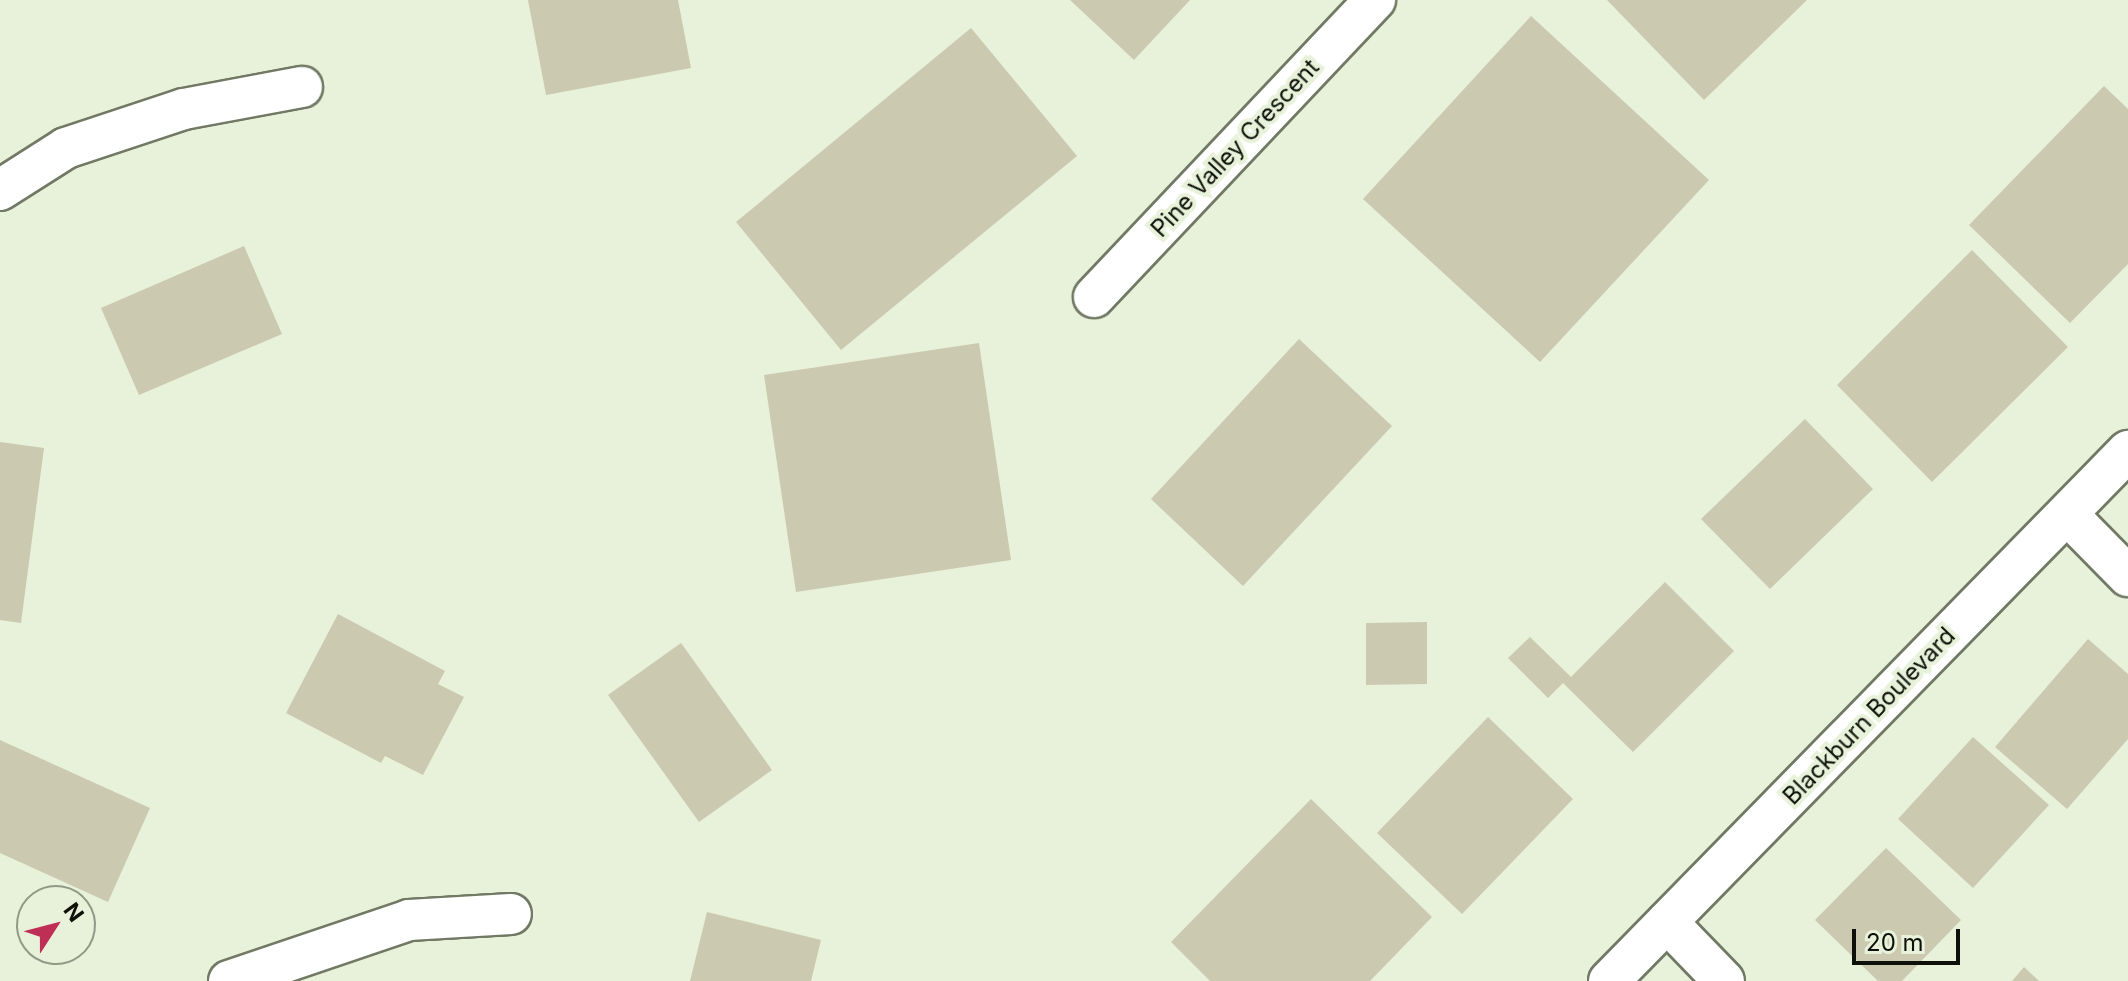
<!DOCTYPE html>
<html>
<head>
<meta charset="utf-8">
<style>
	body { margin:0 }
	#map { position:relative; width:2128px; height:981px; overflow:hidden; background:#e8f2da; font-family:Inter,sans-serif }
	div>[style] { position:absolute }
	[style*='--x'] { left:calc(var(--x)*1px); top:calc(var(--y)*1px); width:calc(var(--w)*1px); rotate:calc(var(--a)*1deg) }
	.building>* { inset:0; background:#cbc9b0 }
	.roads { filter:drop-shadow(2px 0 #717964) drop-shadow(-2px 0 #717964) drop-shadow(0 2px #717964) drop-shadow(0 -2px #717964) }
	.minor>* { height:40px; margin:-20px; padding:0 20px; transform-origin:20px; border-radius:20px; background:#fff }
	span { translate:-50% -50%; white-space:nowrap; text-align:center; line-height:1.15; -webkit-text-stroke:8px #e8f2da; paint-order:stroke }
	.street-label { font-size:24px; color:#0e1109 }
	.north { position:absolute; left:16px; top:885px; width:80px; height:80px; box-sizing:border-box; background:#e8f2da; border:2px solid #919886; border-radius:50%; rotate:54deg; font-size:22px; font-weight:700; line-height:32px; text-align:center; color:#0e1109 }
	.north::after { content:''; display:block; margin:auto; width:28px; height:36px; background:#be2e55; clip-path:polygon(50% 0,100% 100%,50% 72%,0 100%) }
	.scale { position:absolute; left:1852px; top:929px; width:108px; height:36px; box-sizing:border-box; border:4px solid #0e1109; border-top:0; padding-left:10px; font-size:24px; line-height:28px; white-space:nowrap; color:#0e1109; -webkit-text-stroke:6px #e8f2da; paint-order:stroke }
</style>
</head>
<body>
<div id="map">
	<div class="building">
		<i style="clip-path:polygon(528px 0,678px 0,691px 68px,546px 95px)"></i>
		<i style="clip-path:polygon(1070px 0,1190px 0,1134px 60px)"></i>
		<i style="clip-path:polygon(1607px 0,1807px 0,1704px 100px)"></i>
		<i style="clip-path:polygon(1531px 16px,1709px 180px,1540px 362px,1363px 199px)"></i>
		<i style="clip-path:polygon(971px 28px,1077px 156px,841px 350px,736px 222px)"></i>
		<i style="clip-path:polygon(2104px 86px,2128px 109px,2128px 264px,2070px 323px,1969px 225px)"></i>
		<i style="clip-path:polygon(244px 246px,282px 334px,139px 395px,101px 308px)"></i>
		<i style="clip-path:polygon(1972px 250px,2068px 347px,1932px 482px,1837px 385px)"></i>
		<i style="clip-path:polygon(1299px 339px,1392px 426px,1243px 586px,1151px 499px)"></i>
		<i style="clip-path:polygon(979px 343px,1011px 560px,796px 592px,764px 375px)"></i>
		<i style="clip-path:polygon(1805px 419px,1873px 489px,1770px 589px,1701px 519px)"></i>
		<i style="clip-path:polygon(0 442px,44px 448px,21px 623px,0 620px)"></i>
		<i style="clip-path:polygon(1665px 582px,1734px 651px,1633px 752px,1563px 683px,1548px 698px,1508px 658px,1530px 637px,1571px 677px)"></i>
		<i style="clip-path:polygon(338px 614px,445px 671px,438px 684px,464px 697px,423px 775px,385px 756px,381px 763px,286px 713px)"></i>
		<i style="clip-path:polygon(1427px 622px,1427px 684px,1366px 685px,1366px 623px)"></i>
		<i style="clip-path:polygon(2088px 639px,2128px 674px,2128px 739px,2067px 809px,1995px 747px)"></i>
		<i style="clip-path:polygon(681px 643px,772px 770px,699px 822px,608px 695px)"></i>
		<i style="clip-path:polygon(1488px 717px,1573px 799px,1462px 914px,1377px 833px)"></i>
		<i style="clip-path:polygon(1973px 737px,2049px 805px,1973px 888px,1898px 819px)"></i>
		<i style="clip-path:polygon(0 740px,150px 808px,108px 902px,0 853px)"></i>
		<i style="clip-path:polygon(1311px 799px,1432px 917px,1370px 981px,1210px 981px,1171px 942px)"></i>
		<i style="clip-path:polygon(1886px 848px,1961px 920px,1902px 981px,1878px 981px,1815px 920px)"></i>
		<i style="clip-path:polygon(707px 912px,821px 940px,811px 981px,690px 981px)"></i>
		<i style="clip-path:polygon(2024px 967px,2039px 981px,2012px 981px)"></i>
	</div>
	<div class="roads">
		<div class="minor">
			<i style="--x:0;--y:190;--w:78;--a:-32.5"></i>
			<i style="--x:66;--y:148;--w:124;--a:-18.3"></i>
			<i style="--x:184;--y:109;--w:120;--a:-10.6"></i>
			<i style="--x:1094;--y:297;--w:409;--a:-46.6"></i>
			<i style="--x:2067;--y:514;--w:87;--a:45.5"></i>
			<i style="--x:1667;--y:922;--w:82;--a:46"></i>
			<i style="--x:229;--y:981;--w:190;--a:-18.7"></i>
			<i style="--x:409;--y:920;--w:102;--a:-3.4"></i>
			<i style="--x:1609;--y:981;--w:742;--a:-45.6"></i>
		</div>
	</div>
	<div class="street-label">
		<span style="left:1235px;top:148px;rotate:-47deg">Pine Valley Crescent</span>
		<span style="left:1869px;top:716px;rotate:-46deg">Blackburn Boulevard</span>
	</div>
	<div class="north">N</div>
	<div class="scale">20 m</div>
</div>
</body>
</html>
